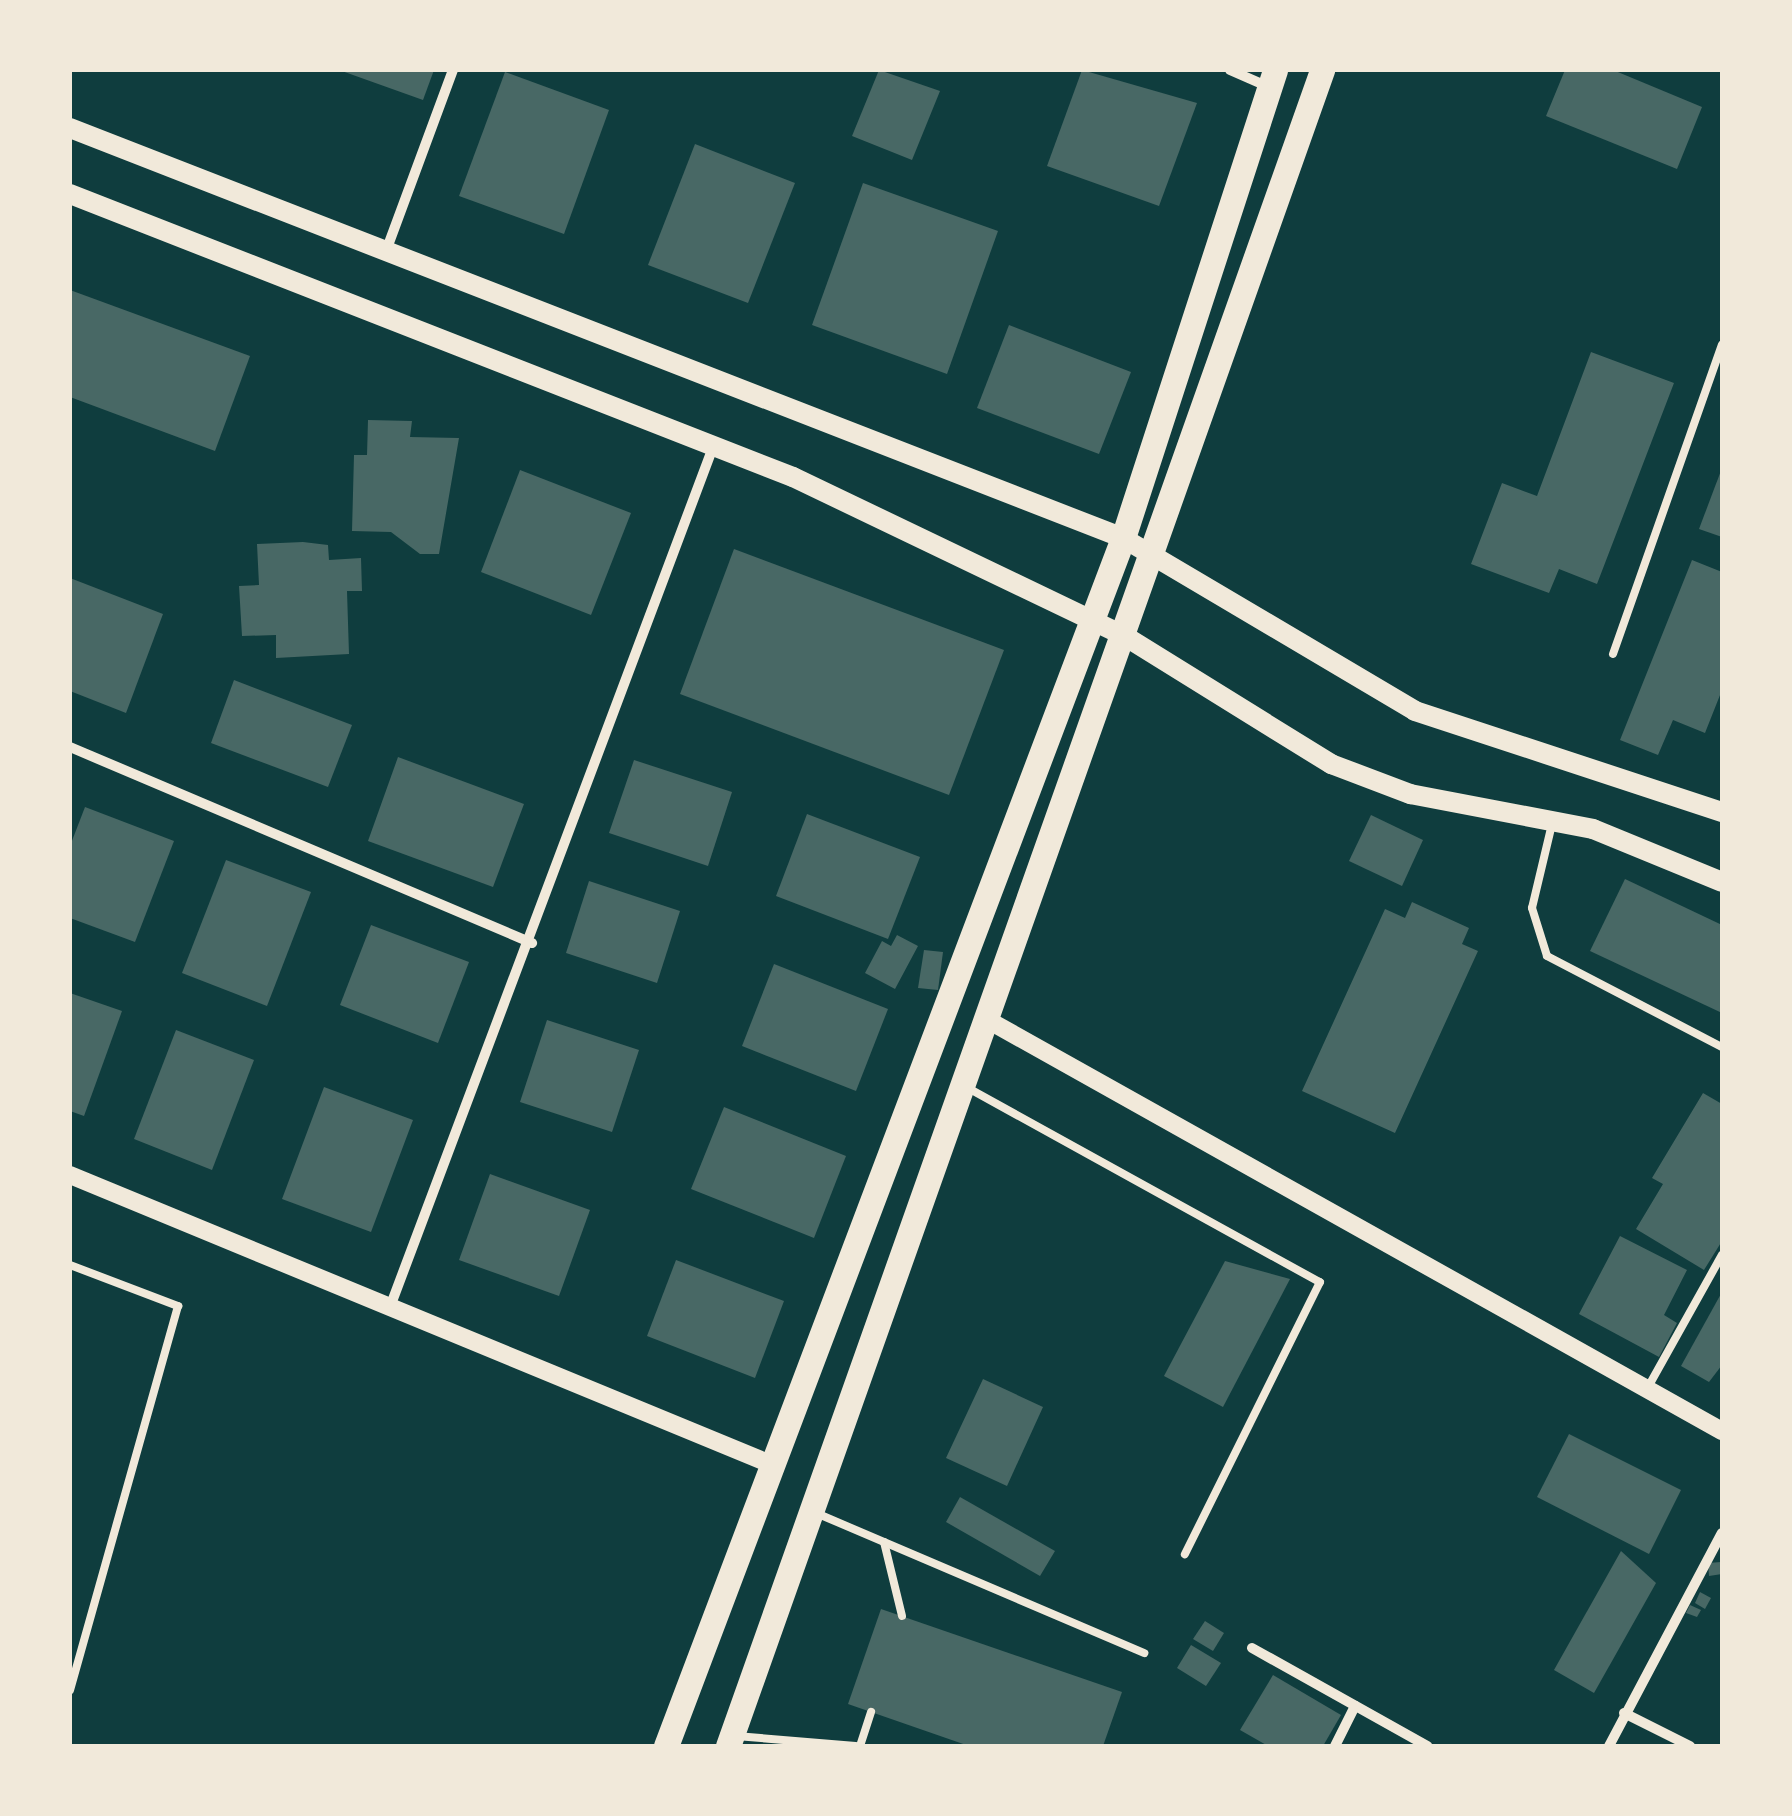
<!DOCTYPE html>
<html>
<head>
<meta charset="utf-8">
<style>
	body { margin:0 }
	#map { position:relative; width:1792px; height:1816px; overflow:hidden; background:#0f3d3e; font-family:Rubik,sans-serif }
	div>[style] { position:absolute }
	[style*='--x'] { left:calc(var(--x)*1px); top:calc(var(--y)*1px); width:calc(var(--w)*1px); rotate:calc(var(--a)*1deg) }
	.building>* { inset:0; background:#486865 }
	.service>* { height:8px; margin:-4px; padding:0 4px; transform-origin:4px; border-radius:4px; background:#f1e9da }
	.minor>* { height:10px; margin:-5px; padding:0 5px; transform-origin:5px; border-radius:5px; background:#f1e9da }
	.tertiary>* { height:18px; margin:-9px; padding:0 9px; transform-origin:9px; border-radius:9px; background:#f1e9da }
	.secondary>* { height:20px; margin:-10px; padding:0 10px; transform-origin:10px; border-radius:10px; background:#f1e9da }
	.primary>* { height:25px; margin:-12.5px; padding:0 12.5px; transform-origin:12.5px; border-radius:12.5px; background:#f1e9da }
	span { translate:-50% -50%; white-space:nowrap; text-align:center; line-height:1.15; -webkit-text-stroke:9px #f1e9da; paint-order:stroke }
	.frame { position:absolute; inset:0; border:72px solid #f1e9da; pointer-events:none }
</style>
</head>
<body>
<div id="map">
	<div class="building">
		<i style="clip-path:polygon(339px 70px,434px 70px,423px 100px)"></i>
		<i style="clip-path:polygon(879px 70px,940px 91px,912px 160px,852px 136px)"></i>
		<i style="clip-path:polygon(1082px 70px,1197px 103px,1159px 206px,1047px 166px)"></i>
		<i style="clip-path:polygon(1565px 70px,1613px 70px,1702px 107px,1677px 169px,1546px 116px)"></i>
		<i style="clip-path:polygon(505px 72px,609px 110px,564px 234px,459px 196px)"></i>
		<i style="clip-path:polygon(695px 144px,795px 183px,748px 303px,648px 265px)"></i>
		<i style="clip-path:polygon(863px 183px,998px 231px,947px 374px,812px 325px)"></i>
		<i style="clip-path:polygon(70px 290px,250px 356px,215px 451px,70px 397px)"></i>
		<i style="clip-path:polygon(1009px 325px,1131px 372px,1099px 454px,977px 408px)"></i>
		<i style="clip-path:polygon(1591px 352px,1674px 383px,1597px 584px,1559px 569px,1549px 593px,1471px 564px,1502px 483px,1537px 496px)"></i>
		<i style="clip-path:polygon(368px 420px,412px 421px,410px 437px,459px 438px,439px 554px,420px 554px,391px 532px,352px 531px,354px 455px,367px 455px)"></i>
		<i style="clip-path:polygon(1722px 468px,1722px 537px,1699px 529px)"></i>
		<i style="clip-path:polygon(520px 470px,631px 513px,591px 615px,481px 572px)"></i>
		<i style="clip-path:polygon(303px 542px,328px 545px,329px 560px,361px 558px,362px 591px,347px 591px,349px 654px,276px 658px,276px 635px,242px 636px,239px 586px,259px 585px,257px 544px)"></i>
		<i style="clip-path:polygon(734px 549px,1004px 650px,949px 795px,680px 694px)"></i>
		<i style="clip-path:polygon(1692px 560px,1722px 572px,1722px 690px,1705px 733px,1673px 720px,1658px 755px,1620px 740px)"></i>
		<i style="clip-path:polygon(70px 578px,163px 614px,126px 713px,70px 691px)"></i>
		<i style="clip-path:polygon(234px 680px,352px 725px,328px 787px,211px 743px)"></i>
		<i style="clip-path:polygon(398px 757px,524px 804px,493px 887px,368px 841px)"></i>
		<i style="clip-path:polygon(634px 760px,732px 792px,708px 866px,609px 833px)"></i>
		<i style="clip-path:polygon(85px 807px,174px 841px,135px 942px,70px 918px,70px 846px)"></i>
		<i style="clip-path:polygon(807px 814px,920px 857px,888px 939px,776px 896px)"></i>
		<i style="clip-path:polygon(1371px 815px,1423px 840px,1402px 886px,1349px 861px)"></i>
		<i style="clip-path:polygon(226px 860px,311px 892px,267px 1006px,182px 973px)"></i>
		<i style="clip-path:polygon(1625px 879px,1722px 925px,1722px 1013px,1590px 951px)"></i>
		<i style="clip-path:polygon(589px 881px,680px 911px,657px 983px,566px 953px)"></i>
		<i style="clip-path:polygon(1412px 902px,1469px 928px,1462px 944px,1478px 951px,1395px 1133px,1302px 1091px,1385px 909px,1405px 918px)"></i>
		<i style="clip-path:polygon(371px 925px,469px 962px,438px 1043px,340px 1005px)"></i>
		<i style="clip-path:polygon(897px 935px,918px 946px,895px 989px,865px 973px,882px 941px,891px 946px)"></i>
		<i style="clip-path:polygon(924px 950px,943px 952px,938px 990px,918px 988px)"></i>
		<i style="clip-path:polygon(774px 964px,888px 1009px,856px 1091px,742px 1046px)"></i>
		<i style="clip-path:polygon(70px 993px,122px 1011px,84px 1116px,70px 1111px)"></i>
		<i style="clip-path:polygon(547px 1020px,639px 1050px,612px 1132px,520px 1102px)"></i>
		<i style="clip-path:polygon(176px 1030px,254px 1060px,212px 1170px,134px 1139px)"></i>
		<i style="clip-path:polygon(324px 1087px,413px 1120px,371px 1232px,282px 1199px)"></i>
		<i style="clip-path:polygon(1703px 1093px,1722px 1104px,1722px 1241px,1704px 1270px,1636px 1229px,1663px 1184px,1652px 1178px)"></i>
		<i style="clip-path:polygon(724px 1107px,846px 1156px,814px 1238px,691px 1189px)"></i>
		<i style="clip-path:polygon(490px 1174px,590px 1210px,559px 1296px,459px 1260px)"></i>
		<i style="clip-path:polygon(1620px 1236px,1687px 1270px,1664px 1315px,1677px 1323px,1659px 1357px,1579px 1314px)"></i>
		<i style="clip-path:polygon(676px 1260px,784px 1301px,755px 1378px,647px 1336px)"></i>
		<i style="clip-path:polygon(1225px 1261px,1290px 1279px,1223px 1407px,1164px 1376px)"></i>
		<i style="clip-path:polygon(1722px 1292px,1722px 1365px,1709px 1382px,1681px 1366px)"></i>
		<i style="clip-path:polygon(983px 1379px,1043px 1407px,1007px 1486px,946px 1458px)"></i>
		<i style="clip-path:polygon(1569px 1434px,1681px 1490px,1649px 1554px,1537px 1497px)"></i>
		<i style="clip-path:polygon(960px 1497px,1055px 1551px,1040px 1576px,946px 1522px)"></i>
		<i style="clip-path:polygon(1621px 1551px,1656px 1583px,1594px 1693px,1554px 1670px)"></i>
		<i style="clip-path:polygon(1721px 1562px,1722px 1574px,1709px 1576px,1708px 1563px)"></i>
		<i style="clip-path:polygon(1700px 1592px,1711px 1598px,1705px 1609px,1695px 1603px)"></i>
		<i style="clip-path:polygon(1690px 1605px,1701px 1610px,1697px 1617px,1686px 1613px)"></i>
		<i style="clip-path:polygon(881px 1609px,1122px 1692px,1103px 1746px,969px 1746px,848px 1704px)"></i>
		<i style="clip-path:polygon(1205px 1621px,1224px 1633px,1213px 1651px,1193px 1639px)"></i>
		<i style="clip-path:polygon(1191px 1645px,1221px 1663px,1206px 1686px,1177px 1668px)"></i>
		<i style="clip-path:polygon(1273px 1675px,1341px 1715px,1323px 1746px,1268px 1746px,1240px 1730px)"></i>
	</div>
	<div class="service">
		<i style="--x:1613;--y:654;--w:328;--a:-70.6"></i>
		<i style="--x:1552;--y:824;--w:86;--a:103.4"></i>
		<i style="--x:1532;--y:908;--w:50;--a:72.6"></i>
		<i style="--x:1547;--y:956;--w:197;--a:27.5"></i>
		<i style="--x:968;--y:1088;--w:402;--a:28.9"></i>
		<i style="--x:1320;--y:1282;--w:304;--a:116.4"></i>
		<i style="--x:70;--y:1265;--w:116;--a:20.8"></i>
		<i style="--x:178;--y:1306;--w:399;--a:105.7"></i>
		<i style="--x:1647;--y:1389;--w:154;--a:-60.8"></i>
		<i style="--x:816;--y:1513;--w:357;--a:23.1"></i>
		<i style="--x:884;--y:1542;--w:76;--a:76.3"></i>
		<i style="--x:736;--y:1736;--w:120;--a:4.8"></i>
		<i style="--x:860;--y:1746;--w:36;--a:-72"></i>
	</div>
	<div class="minor">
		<i style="--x:1230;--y:70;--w:43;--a:23.6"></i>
		<i style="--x:386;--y:251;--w:193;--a:-69.7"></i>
		<i style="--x:70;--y:747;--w:502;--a:22.99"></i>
		<i style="--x:390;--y:1307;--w:924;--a:-69.41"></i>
		<i style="--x:1252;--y:1648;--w:201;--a:29.2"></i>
		<i style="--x:1624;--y:1713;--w:74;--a:26.6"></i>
		<i style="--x:1335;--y:1746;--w:45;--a:-63.4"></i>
		<i style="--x:1609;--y:1746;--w:241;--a:-62.1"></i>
	</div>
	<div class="tertiary">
		<i style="--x:986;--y:1019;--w:843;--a:29.24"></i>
		<i style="--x:70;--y:1175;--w:755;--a:22.42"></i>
	</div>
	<div class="secondary">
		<i style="--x:70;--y:128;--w:1130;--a:21.27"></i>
		<i style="--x:1123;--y:538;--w:339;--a:30.6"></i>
		<i style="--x:1415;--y:711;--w:323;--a:18.2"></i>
		<i style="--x:70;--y:194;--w:776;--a:21.38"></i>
		<i style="--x:793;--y:477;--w:366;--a:25.6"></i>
		<i style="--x:1123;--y:635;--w:245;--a:31.8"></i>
		<i style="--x:1331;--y:764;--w:85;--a:20.8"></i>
		<i style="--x:1410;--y:794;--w:186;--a:10.8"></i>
		<i style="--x:1593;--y:829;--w:139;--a:22.3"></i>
	</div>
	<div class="primary">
		<i style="--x:666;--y:1746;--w:1292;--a:-69.28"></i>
		<i style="--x:1123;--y:538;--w:492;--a:-72"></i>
		<i style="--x:728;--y:1746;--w:1778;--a:-70.48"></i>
	</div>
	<div class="frame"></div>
</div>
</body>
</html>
